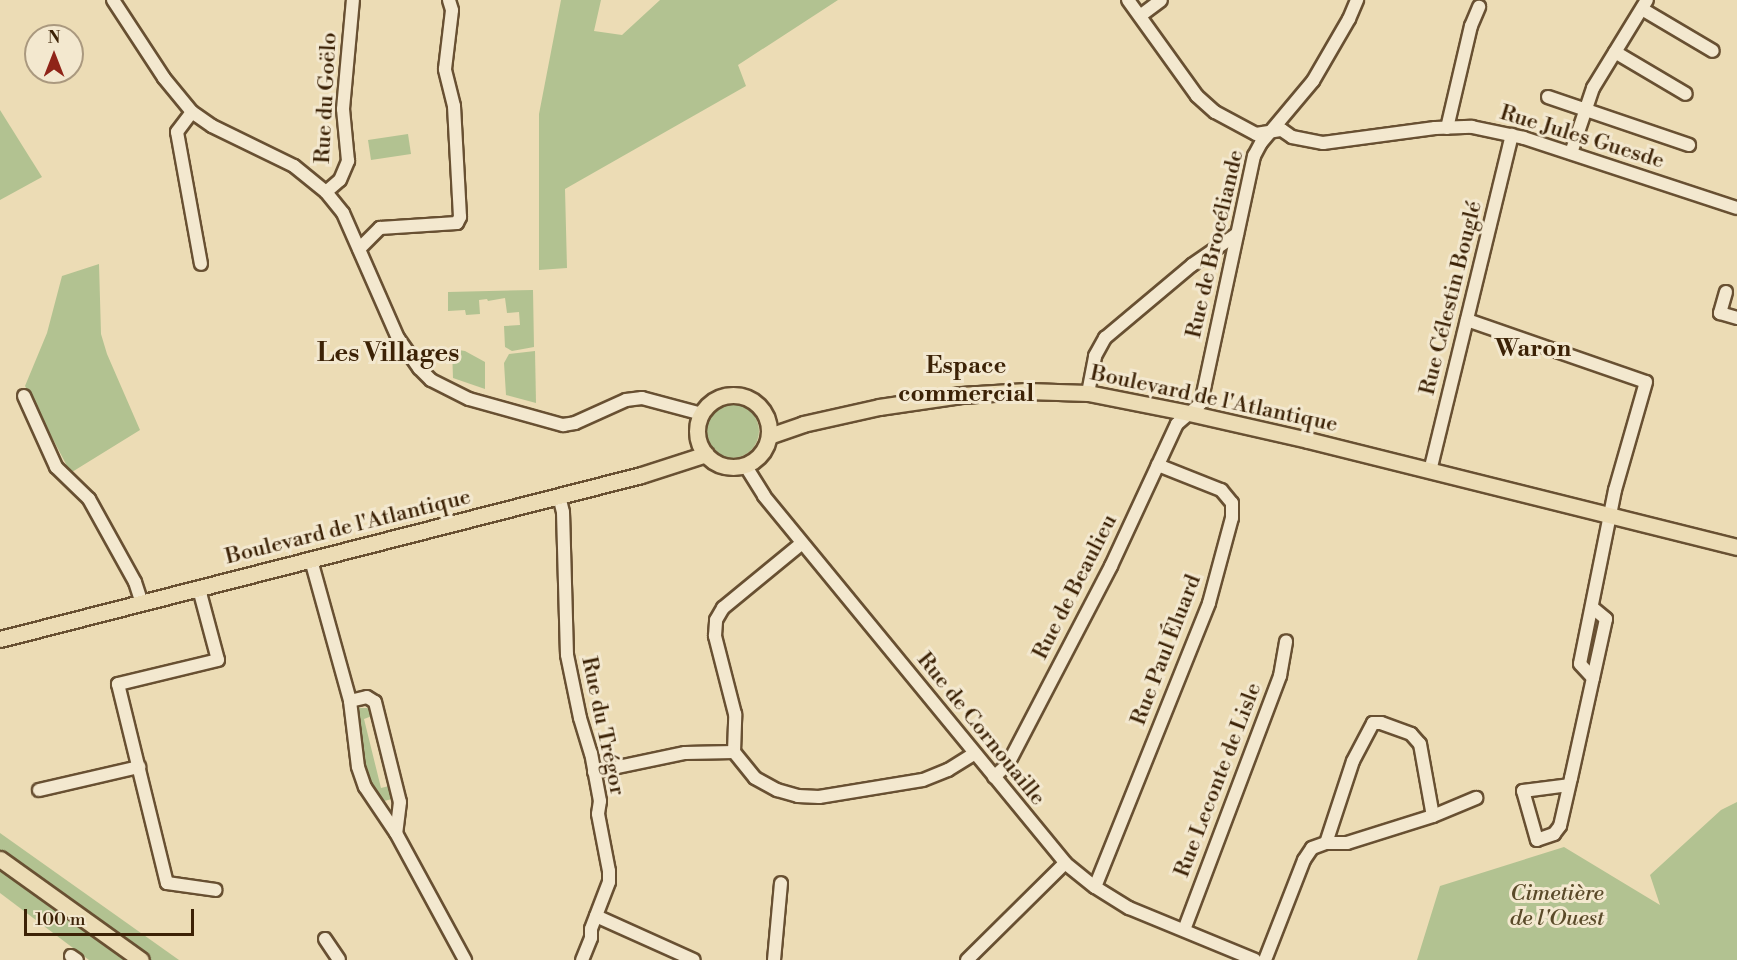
<!DOCTYPE html>
<html>
<head>
<meta charset="utf-8">
<style>
	body { margin:0 }
	#map { position:relative; width:1737px; height:960px; overflow:hidden; background:#ecdcb5; font-family:"Libre Bodoni",serif }
	div>[style] { position:absolute }
	[style*='--x'] { left:calc(var(--x)*1px); top:calc(var(--y)*1px); width:calc(var(--w)*1px); rotate:calc(var(--a)*1deg) }
	.green>* { inset:0; background:#b2c291 }
	.round { border-radius:50% }
	.roads { filter:drop-shadow(2px 0 #685032) drop-shadow(-2px 0 #685032) drop-shadow(0 2px #685032) drop-shadow(0 -2px #685032) }
	.minor>* { height:12px; margin:-6px; padding:0 6px; transform-origin:6px; border-radius:6px; background:#f3e8cf }
	.major>* { height:15px; margin:-7.5px; padding:0 7.5px; transform-origin:7.5px; border-radius:7.5px; background:#ecdcb5 }
	.major>.ring { margin:-7.5px; padding:0; box-sizing:content-box; background:none; border:15px solid #ecdcb5; border-radius:50% }
	span { translate:-50% -50%; white-space:nowrap; text-align:center; line-height:1.15; -webkit-text-stroke:6px #f3e8cf; paint-order:stroke }
	.street-label { font-size:22px; color:#3c2206 }
	.park-label { font-size:22px; color:#5a4a29; font-style:italic }
	.neighbourhood-label { font-size:24px; color:#3c2206; font-weight:700 }
	.quarter-label { font-size:26px; color:#3c2206; font-weight:700 }
	.north { position:absolute; left:24px; top:24px; width:60px; height:60px; box-sizing:border-box; background:#f3e8cf; border:2px solid #aa997f; border-radius:50%; rotate:0deg; font-size:16px; font-weight:700; line-height:24px; text-align:center; color:#3c2206 }
	.north::after { content:''; display:block; margin:auto; width:21px; height:27px; background:#8f2418; clip-path:polygon(50% 0,100% 100%,50% 72%,0 100%) }
	.scale { position:absolute; left:24px; top:909px; width:170px; height:27px; box-sizing:border-box; border:3px solid #3c2206; border-top:0; padding-left:8px; font-size:18px; line-height:21px; white-space:nowrap; color:#3c2206; -webkit-text-stroke:4px #f3e8cf; paint-order:stroke }
</style>
</head>
<body>
<div id="map">
	<div class="green">
		<i style="clip-path:polygon(561px 0,601px 0,594px 31px,622px 35px,660px 0,838px 0,738px 65px,746px 86px,565px 189px,567px 268px,539px 270px,539px 114px)"></i>
		<i style="clip-path:polygon(0 110px,42px 177px,0 200px)"></i>
		<i style="clip-path:polygon(408px 134px,411px 154px,371px 160px,368px 140px)"></i>
		<i style="clip-path:polygon(99px 264px,101px 334px,107px 354px,140px 430px,72px 472px,67px 466px,25px 386px,47px 333px,62px 276px)"></i>
		<i style="clip-path:polygon(533px 290px,534px 347px,512px 351px,505px 347px,504px 326px,520px 325px,519px 312px,507px 313px,505px 298px,488px 301px,487px 299px,479px 300px,480px 314px,466px 315px,465px 310px,448px 311px,448px 292px)"></i>
		<i style="clip-path:polygon(452px 349px,465px 351px,485px 362px,485px 389px,453px 378px)"></i>
		<i style="clip-path:polygon(535px 351px,536px 403px,506px 395px,504px 363px,509px 354px)"></i>
		<i class="round" style="left:705px;top:404px;width:54px;height:54px"></i>
		<i style="clip-path:polygon(359px 708px,368px 708px,372px 716px,364px 719px,381px 788px,389px 786px,392px 799px,384px 801px,374px 792px,365px 768px,355px 713px)"></i>
		<i style="clip-path:polygon(1737px 802px,1737px 960px,1417px 960px,1440px 886px,1564px 847px,1660px 905px,1650px 875px,1721px 810px)"></i>
		<i style="clip-path:polygon(0 833px,179px 960px,89px 960px,0 893px)"></i>
	</div>
	<div class="roads">
		<div class="minor">
			<i style="--x:113;--y:0;--w:93;--a:56.8"></i>
			<i style="--x:164;--y:78;--w:44;--a:50.5"></i>
			<i style="--x:192;--y:112;--w:24;--a:35"></i>
			<i style="--x:212;--y:126;--w:91;--a:26"></i>
			<i style="--x:294;--y:166;--w:41;--a:39.1"></i>
			<i style="--x:326;--y:192;--w:27;--a:51"></i>
			<i style="--x:343;--y:213;--w:137;--a:66.3"></i>
			<i style="--x:398;--y:338;--w:37;--a:55"></i>
			<i style="--x:419;--y:368;--w:17;--a:45"></i>
			<i style="--x:431;--y:380;--w:42;--a:26.6"></i>
			<i style="--x:469;--y:399;--w:98;--a:15.5"></i>
			<i style="--x:563;--y:425;--w:12;--a:-9"></i>
			<i style="--x:575;--y:423;--w:56;--a:-24.3"></i>
			<i style="--x:626;--y:400;--w:16;--a:-7"></i>
			<i style="--x:642;--y:398;--w:62;--a:14.9"></i>
			<i style="--x:1128;--y:0;--w:118;--a:54.3"></i>
			<i style="--x:1197;--y:96;--w:24;--a:42"></i>
			<i style="--x:1215;--y:112;--w:47;--a:28.2"></i>
			<i style="--x:1256;--y:134;--w:26;--a:-9"></i>
			<i style="--x:1282;--y:130;--w:12;--a:35"></i>
			<i style="--x:1292;--y:137;--w:32;--a:11"></i>
			<i style="--x:1323;--y:143;--w:113;--a:-7.6"></i>
			<i style="--x:1435;--y:128;--w:37;--a:-2"></i>
			<i style="--x:1472;--y:127;--w:53;--a:11.9"></i>
			<i style="--x:1524;--y:138;--w:224;--a:18.2"></i>
			<i style="--x:1642;--y:9;--w:82;--a:30.6"></i>
			<i style="--x:1140;--y:16;--w:26;--a:-37"></i>
			<i style="--x:1615;--y:52;--w:82;--a:30.6"></i>
			<i style="--x:1548;--y:97;--w:149;--a:18.8"></i>
			<i style="--x:192;--y:112;--w:25;--a:127"></i>
			<i style="--x:177;--y:132;--w:134;--a:79.7"></i>
			<i style="--x:1447;--y:128;--w:105;--a:-76.8"></i>
			<i style="--x:1471;--y:26;--w:21;--a:-67"></i>
			<i style="--x:1571;--y:153;--w:69;--a:-71.3"></i>
			<i style="--x:1593;--y:88;--w:103;--a:-58.5"></i>
			<i style="--x:326;--y:192;--w:18;--a:-41"></i>
			<i style="--x:340;--y:180;--w:21;--a:-67"></i>
			<i style="--x:348;--y:161;--w:52;--a:-95.5"></i>
			<i style="--x:343;--y:109;--w:109;--a:-84.8"></i>
			<i style="--x:359;--y:249;--w:30;--a:-45"></i>
			<i style="--x:380;--y:228;--w:77;--a:-3.7"></i>
			<i style="--x:457;--y:223;--w:7;--a:-63"></i>
			<i style="--x:460;--y:217;--w:111;--a:-93.1"></i>
			<i style="--x:454;--y:106;--w:38;--a:-104"></i>
			<i style="--x:445;--y:69;--w:59;--a:-83.2"></i>
			<i style="--x:452;--y:10;--w:10;--a:-107"></i>
			<i style="--x:1726;--y:292;--w:22;--a:106"></i>
			<i style="--x:1720;--y:313;--w:18;--a:16"></i>
			<i style="--x:1467;--y:320;--w:189;--a:19.1"></i>
			<i style="--x:1646;--y:382;--w:112;--a:106"></i>
			<i style="--x:1615;--y:490;--w:177;--a:101.4"></i>
			<i style="--x:1580;--y:664;--w:19;--a:47"></i>
			<i style="--x:1593;--y:678;--w:102;--a:102.4"></i>
			<i style="--x:1571;--y:778;--w:49;--a:102.9"></i>
			<i style="--x:1560;--y:826;--w:10;--a:127"></i>
			<i style="--x:1554;--y:834;--w:18;--a:161"></i>
			<i style="--x:1537;--y:840;--w:51;--a:-105.9"></i>
			<i style="--x:1523;--y:791;--w:46;--a:-7.4"></i>
			<i style="--x:1088;--y:393;--w:38;--a:-79"></i>
			<i style="--x:1095;--y:356;--w:21;--a:-61"></i>
			<i style="--x:1105;--y:338;--w:114;--a:-40"></i>
			<i style="--x:1192;--y:265;--w:55;--a:-34.6"></i>
			<i style="--x:24;--y:396;--w:78;--a:65.7"></i>
			<i style="--x:56;--y:467;--w:46;--a:44.1"></i>
			<i style="--x:89;--y:499;--w:95;--a:61"></i>
			<i style="--x:135;--y:582;--w:22;--a:72"></i>
			<i style="--x:745;--y:465;--w:36;--a:58"></i>
			<i style="--x:764;--y:496;--w:475;--a:50.6"></i>
			<i style="--x:1065;--y:863;--w:38;--a:39"></i>
			<i style="--x:1095;--y:887;--w:40;--a:32"></i>
			<i style="--x:1129;--y:908;--w:136;--a:22.4"></i>
			<i style="--x:1430;--y:471;--w:346;--a:-76.3"></i>
			<i style="--x:559;--y:496;--w:16;--a:76"></i>
			<i style="--x:563;--y:512;--w:143;--a:88.4"></i>
			<i style="--x:567;--y:655;--w:64;--a:78.3"></i>
			<i style="--x:580;--y:718;--w:37;--a:73"></i>
			<i style="--x:591;--y:753;--w:49;--a:79.4"></i>
			<i style="--x:600;--y:801;--w:13;--a:99"></i>
			<i style="--x:598;--y:814;--w:58;--a:79.1"></i>
			<i style="--x:609;--y:871;--w:11;--a:90"></i>
			<i style="--x:609;--y:882;--w:50;--a:111"></i>
			<i style="--x:591;--y:929;--w:9;--a:90"></i>
			<i style="--x:591;--y:938;--w:24;--a:112"></i>
			<i style="--x:311;--y:560;--w:146;--a:74.5"></i>
			<i style="--x:350;--y:701;--w:66;--a:83.1"></i>
			<i style="--x:358;--y:767;--w:21;--a:71"></i>
			<i style="--x:365;--y:787;--w:55;--a:56"></i>
			<i style="--x:396;--y:833;--w:145;--a:61.5"></i>
			<i style="--x:199;--y:589;--w:73;--a:75"></i>
			<i style="--x:218;--y:660;--w:103;--a:166.5"></i>
			<i style="--x:118;--y:684;--w:205;--a:76.2"></i>
			<i style="--x:167;--y:883;--w:49;--a:8.1"></i>
			<i style="--x:1593;--y:608;--w:17;--a:40"></i>
			<i style="--x:1606;--y:619;--w:60;--a:102.4"></i>
			<i style="--x:350;--y:701;--w:17;--a:-13"></i>
			<i style="--x:367;--y:697;--w:9;--a:32"></i>
			<i style="--x:375;--y:702;--w:103;--a:76"></i>
			<i style="--x:400;--y:802;--w:31;--a:97"></i>
			<i style="--x:734;--y:752;--w:38;--a:-88"></i>
			<i style="--x:735;--y:714;--w:81;--a:-104.4"></i>
			<i style="--x:715;--y:636;--w:16;--a:-86"></i>
			<i style="--x:716;--y:620;--w:14;--a:-60"></i>
			<i style="--x:723;--y:608;--w:102;--a:-39.4"></i>
			<i style="--x:594;--y:772;--w:93;--a:-11.8"></i>
			<i style="--x:685;--y:753;--w:49;--a:-1.2"></i>
			<i style="--x:734;--y:752;--w:33;--a:51"></i>
			<i style="--x:755;--y:778;--w:25;--a:29"></i>
			<i style="--x:777;--y:790;--w:22;--a:16"></i>
			<i style="--x:798;--y:796;--w:21;--a:3"></i>
			<i style="--x:819;--y:797;--w:105;--a:-9.3"></i>
			<i style="--x:923;--y:780;--w:27;--a:-22"></i>
			<i style="--x:948;--y:770;--w:31;--a:-32"></i>
			<i style="--x:994;--y:777;--w:19;--a:-43"></i>
			<i style="--x:1008;--y:764;--w:223;--a:-62.5"></i>
			<i style="--x:1111;--y:566;--w:157;--a:-65.1"></i>
			<i style="--x:1177;--y:424;--w:32;--a:-41"></i>
			<i style="--x:1201;--y:403;--w:253;--a:-77.9"></i>
			<i style="--x:1254;--y:156;--w:15;--a:-62"></i>
			<i style="--x:1261;--y:143;--w:81;--a:-50"></i>
			<i style="--x:1313;--y:81;--w:72;--a:-59.9"></i>
			<i style="--x:1349;--y:19;--w:21;--a:-67"></i>
			<i style="--x:39;--y:790;--w:103;--a:-13"></i>
			<i style="--x:1326;--y:843;--w:86;--a:-71.8"></i>
			<i style="--x:1353;--y:761;--w:43;--a:-62.2"></i>
			<i style="--x:1373;--y:723;--w:8;--a:0"></i>
			<i style="--x:1381;--y:723;--w:32;--a:20"></i>
			<i style="--x:1411;--y:734;--w:13;--a:48"></i>
			<i style="--x:1420;--y:744;--w:73;--a:79.8"></i>
			<i style="--x:1095;--y:887;--w:306;--a:-68.1"></i>
			<i style="--x:1209;--y:603;--w:88;--a:-74.9"></i>
			<i style="--x:1232;--y:518;--w:15;--a:-90"></i>
			<i style="--x:1232;--y:503;--w:17;--a:-130"></i>
			<i style="--x:1221;--y:490;--w:68;--a:-158.4"></i>
			<i style="--x:596;--y:916;--w:107;--a:24.2"></i>
			<i style="--x:1184;--y:930;--w:272;--a:-69.3"></i>
			<i style="--x:1280;--y:676;--w:35;--a:-80"></i>
			<i style="--x:325;--y:939;--w:25;--a:56"></i>
			<i style="--x:71;--y:956;--w:7;--a:34"></i>
			<i style="--x:774;--y:960;--w:77;--a:-84.8"></i>
			<i style="--x:967;--y:960;--w:138;--a:-44.7"></i>
			<i style="--x:1265;--y:960;--w:107;--a:-68.7"></i>
			<i style="--x:1304;--y:860;--w:14;--a:-56"></i>
			<i style="--x:1312;--y:848;--w:15;--a:-20"></i>
			<i style="--x:1326;--y:843;--w:21;--a:0"></i>
			<i style="--x:1347;--y:843;--w:90;--a:-17.4"></i>
			<i style="--x:1433;--y:816;--w:47;--a:-22.7"></i>
		</div>
		<div class="major">
			<i class="ring" style="left:697px;top:395px;width:57px;height:57px"></i>
			<i style="--x:769;--y:436;--w:36;--a:-19"></i>
			<i style="--x:803;--y:424;--w:78;--a:-12.6"></i>
			<i style="--x:879;--y:407;--w:83;--a:-8.3"></i>
			<i style="--x:961;--y:395;--w:66;--a:-3.5"></i>
			<i style="--x:1027;--y:391;--w:61;--a:1.9"></i>
			<i style="--x:1088;--y:393;--w:103;--a:11.2"></i>
			<i style="--x:1189;--y:413;--w:122;--a:12.8"></i>
			<i style="--x:1308;--y:440;--w:442;--a:14"></i>
			<i style="--x:0;--y:639;--w:662;--a:-14.35"></i>
			<i style="--x:641;--y:475;--w:68;--a:-17.9"></i>
			<i style="--x:0;--y:859;--w:173;--a:35.6"></i>
		</div>
	</div>
	<div class="street-label">
		<span style="left:326px;top:98px;rotate:-87deg">Rue du Goëlo</span>
		<span style="left:1582px;top:137px;rotate:17deg">Rue Jules Guesde</span>
		<span style="left:1215px;top:244px;rotate:-77deg">Rue de Brocéliande</span>
		<span style="left:1451px;top:298px;rotate:-76deg">Rue Célestin Bouglé</span>
		<span style="left:1214px;top:399px;rotate:12deg">Boulevard de l'Atlantique</span>
		<span style="left:348px;top:527px;rotate:-14deg">Boulevard de l'Atlantique</span>
		<span style="left:1075px;top:587px;rotate:-63deg">Rue de Beaulieu</span>
		<span style="left:1166px;top:650px;rotate:-69deg">Rue Paul Éluard</span>
		<span style="left:603px;top:726px;rotate:78deg">Rue du Trégor</span>
		<span style="left:981px;top:729px;rotate:51deg">Rue de Cornouaille</span>
		<span style="left:1218px;top:780px;rotate:-69deg">Rue Leconte de Lisle</span>
	</div>
	<div class="park-label">
		<span style="left:1557px;top:906px">Cimetière<br>de l'Ouest</span>
	</div>
	<div class="neighbourhood-label">
		<span style="left:1533px;top:350px">Waron</span>
		<span style="left:966px;top:381px">Espace<br>commercial</span>
	</div>
	<div class="quarter-label">
		<span style="left:388px;top:354px">Les Villages</span>
	</div>
	<div class="north">N</div>
	<div class="scale">100 m</div>
</div>
</body>
</html>
